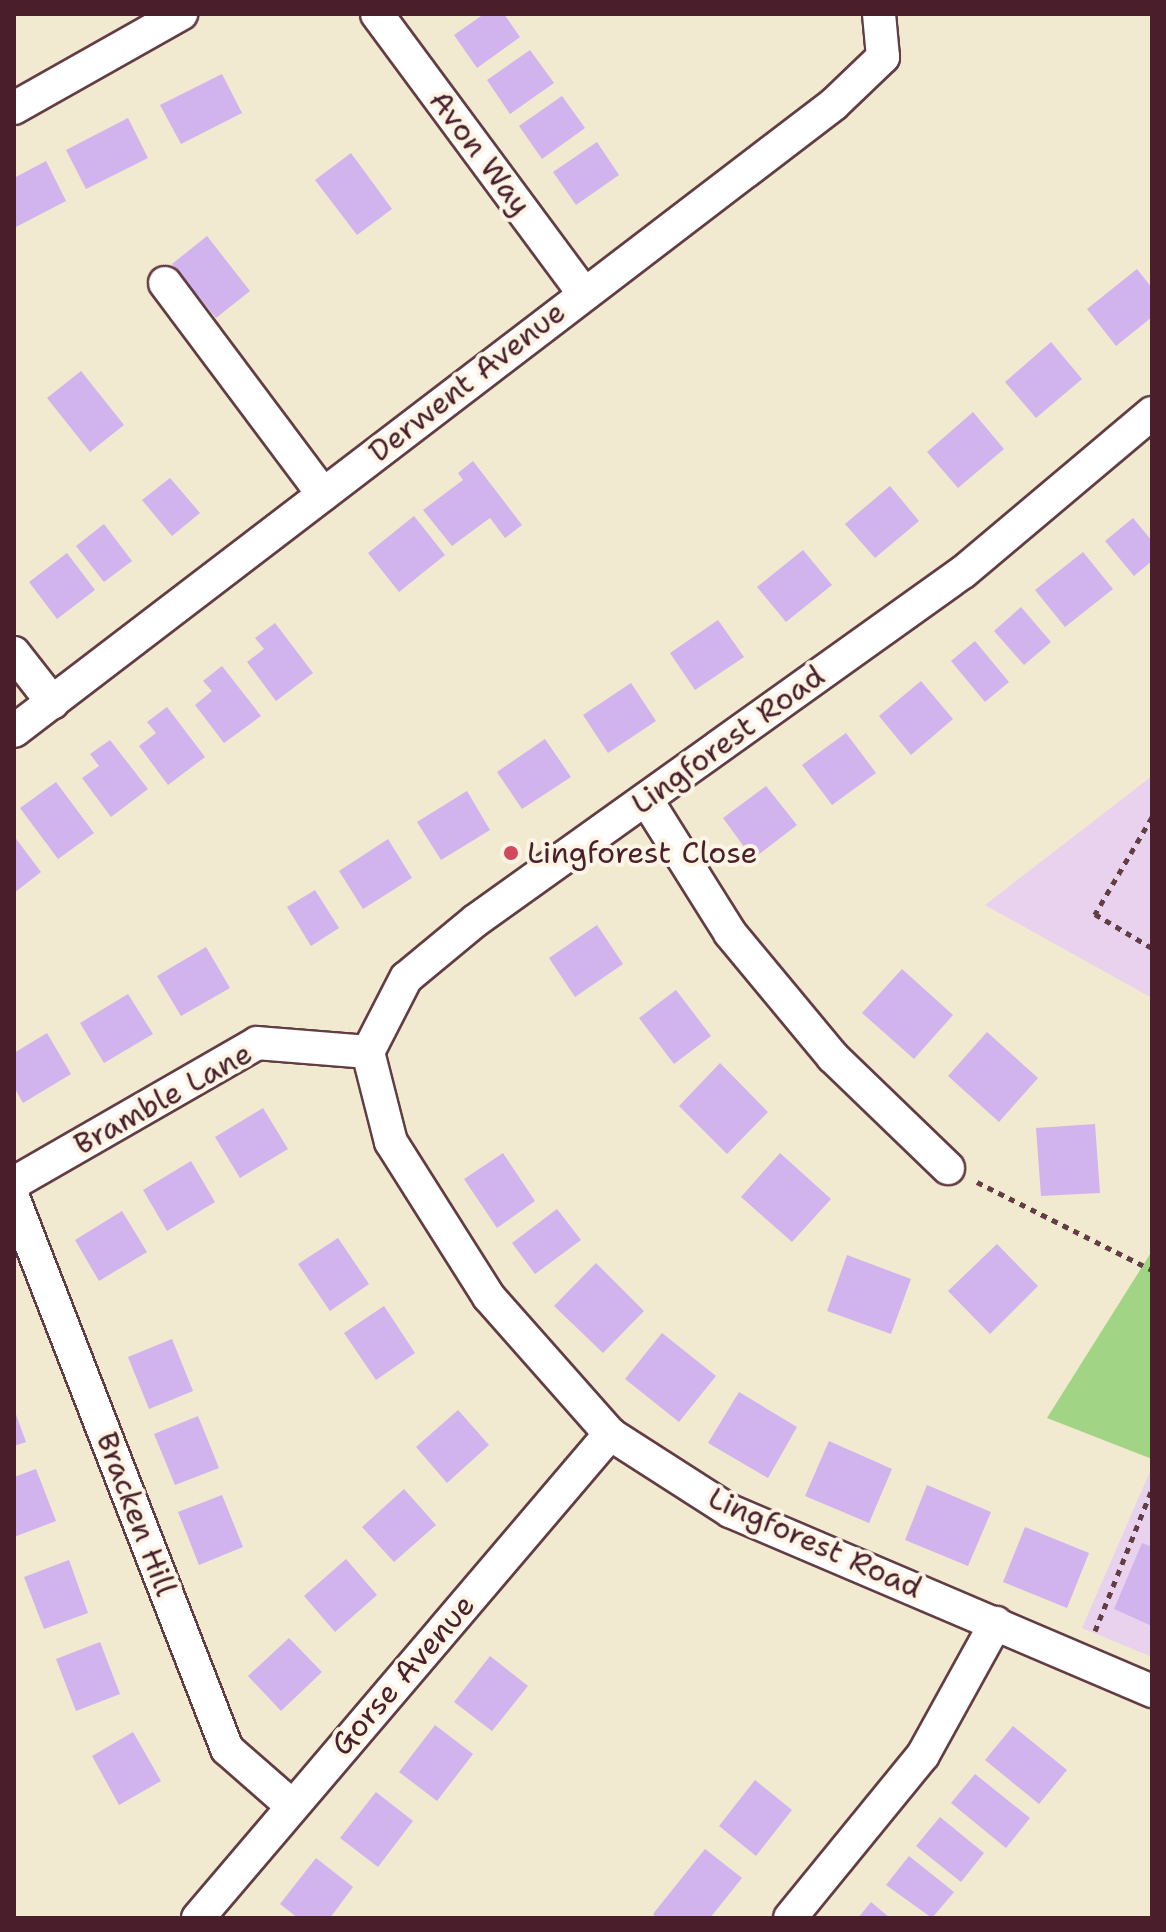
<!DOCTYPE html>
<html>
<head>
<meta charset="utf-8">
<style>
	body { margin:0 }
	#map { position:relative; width:1166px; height:1932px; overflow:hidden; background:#f1ead0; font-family:"Shantell Sans",sans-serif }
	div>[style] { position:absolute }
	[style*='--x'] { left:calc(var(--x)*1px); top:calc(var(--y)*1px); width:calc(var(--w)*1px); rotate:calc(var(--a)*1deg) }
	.built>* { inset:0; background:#e9d2ed }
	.green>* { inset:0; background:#a1d484 }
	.building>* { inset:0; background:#d1b3ed }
	.path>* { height:5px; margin-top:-2.5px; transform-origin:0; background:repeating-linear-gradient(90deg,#633d44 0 6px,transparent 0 12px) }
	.roads { filter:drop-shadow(2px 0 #633d44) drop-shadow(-2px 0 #633d44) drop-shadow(0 2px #633d44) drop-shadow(0 -2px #633d44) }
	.street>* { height:32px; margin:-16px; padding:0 16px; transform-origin:16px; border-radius:16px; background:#fff }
	.dots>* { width:22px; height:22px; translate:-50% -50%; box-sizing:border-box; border:4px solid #fcf5e5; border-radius:50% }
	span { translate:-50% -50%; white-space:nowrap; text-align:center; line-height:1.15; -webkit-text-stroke:8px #fcf5e5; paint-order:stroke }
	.street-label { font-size:30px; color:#4a1f2b }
	.poi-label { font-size:30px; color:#4a1f2b }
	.left { translate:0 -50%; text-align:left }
	.frame { position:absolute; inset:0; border:16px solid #4a1f2b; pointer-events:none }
</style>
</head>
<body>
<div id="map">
	<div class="built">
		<i style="clip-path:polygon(1152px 776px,1152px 998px,985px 905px)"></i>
		<i style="clip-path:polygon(1152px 1467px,1152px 1657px,1082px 1628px)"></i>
	</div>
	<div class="green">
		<i style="clip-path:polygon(1152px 1251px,1152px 1459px,1047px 1418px)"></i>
	</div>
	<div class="building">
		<i style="clip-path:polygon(484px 14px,504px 14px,520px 37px,477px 68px,454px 35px)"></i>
		<i style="clip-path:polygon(530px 50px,554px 83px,510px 114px,487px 80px)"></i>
		<i style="clip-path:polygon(222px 74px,242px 113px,181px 144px,160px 105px)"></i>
		<i style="clip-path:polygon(562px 96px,585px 128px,542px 159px,519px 126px)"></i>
		<i style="clip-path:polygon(128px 118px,148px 158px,86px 189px,66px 150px)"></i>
		<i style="clip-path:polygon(597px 142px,619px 175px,576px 205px,553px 172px)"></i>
		<i style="clip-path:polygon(351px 153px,392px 209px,357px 235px,315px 180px)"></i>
		<i style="clip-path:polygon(46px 161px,66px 201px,14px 228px,14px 178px)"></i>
		<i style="clip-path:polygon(207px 236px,250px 291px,216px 318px,172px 264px)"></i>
		<i style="clip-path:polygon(1137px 269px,1152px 288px,1152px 317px,1116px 346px,1087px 309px)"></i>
		<i style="clip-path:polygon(1051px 342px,1082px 379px,1036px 418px,1005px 382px)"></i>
		<i style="clip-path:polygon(81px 371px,124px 425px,90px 452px,47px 398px)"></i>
		<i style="clip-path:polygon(973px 412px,1004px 449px,958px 488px,927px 452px)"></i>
		<i style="clip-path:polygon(473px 461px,522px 525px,505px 538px,490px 518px,452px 546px,423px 510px,463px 480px,458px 473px)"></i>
		<i style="clip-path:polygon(170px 478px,200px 513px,172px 536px,142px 500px)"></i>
		<i style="clip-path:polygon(890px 486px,919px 521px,875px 558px,845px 524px)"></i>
		<i style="clip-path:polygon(414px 516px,445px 555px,399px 592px,368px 553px)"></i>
		<i style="clip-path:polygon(1133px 518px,1152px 541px,1152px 561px,1134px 576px,1105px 541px)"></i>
		<i style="clip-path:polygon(104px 524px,132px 561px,104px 582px,76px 546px)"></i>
		<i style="clip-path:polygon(803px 550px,832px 585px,786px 622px,757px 587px)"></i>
		<i style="clip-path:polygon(1083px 552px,1113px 589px,1065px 627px,1035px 590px)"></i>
		<i style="clip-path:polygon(67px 553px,95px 590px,57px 619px,29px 582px)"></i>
		<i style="clip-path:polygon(1021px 607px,1051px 642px,1024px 665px,994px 631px)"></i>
		<i style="clip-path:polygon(718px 620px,744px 657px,695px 690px,670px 653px)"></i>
		<i style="clip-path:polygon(275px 623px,313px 673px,276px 701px,247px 662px,264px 649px,255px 638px)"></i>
		<i style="clip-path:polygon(975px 641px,1009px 682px,985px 702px,951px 661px)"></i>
		<i style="clip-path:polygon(222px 666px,261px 716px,224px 743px,195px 705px,212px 691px,203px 681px)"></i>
		<i style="clip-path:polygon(921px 681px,953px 719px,911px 755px,879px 716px)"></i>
		<i style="clip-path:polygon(631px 683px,656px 721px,608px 753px,583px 715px)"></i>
		<i style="clip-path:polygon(167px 707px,205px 757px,168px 785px,139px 746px,156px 733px,147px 722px)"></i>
		<i style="clip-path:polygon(846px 733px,876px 773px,832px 805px,802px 765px)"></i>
		<i style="clip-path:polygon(545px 739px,571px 777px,522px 809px,497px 772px)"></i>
		<i style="clip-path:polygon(110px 740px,148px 789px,111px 817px,82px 778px,99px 766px,90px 754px)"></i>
		<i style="clip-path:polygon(56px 782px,94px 833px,58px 859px,20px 808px)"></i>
		<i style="clip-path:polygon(766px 786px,797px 825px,753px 859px,723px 818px)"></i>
		<i style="clip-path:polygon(467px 791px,490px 830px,441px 860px,417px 822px)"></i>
		<i style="clip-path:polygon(14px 836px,41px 872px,14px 893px)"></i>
		<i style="clip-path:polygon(388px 839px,412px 878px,363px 909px,339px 871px)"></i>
		<i style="clip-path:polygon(315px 890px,339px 928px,311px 946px,287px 907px)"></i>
		<i style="clip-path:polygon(597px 925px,623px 964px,575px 997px,549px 958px)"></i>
		<i style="clip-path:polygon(206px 947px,230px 988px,181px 1016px,157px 976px)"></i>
		<i style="clip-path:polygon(902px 969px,953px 1015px,914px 1059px,862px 1013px)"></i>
		<i style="clip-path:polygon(676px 990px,711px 1036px,674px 1064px,639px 1018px)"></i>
		<i style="clip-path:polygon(128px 994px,153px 1034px,104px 1063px,80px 1023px)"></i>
		<i style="clip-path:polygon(987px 1032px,1038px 1078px,999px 1122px,948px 1076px)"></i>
		<i style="clip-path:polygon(47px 1033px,71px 1074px,23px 1103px,14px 1087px,14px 1053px)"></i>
		<i style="clip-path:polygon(720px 1063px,768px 1112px,727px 1154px,679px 1106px)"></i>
		<i style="clip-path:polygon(263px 1108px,288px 1149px,240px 1178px,215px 1137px)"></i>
		<i style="clip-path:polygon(1095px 1124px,1100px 1193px,1041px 1196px,1036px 1128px)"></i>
		<i style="clip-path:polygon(503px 1153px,535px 1201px,497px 1228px,464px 1179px)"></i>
		<i style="clip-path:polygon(780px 1153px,831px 1199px,792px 1242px,741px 1197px)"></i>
		<i style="clip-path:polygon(191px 1161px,215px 1202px,167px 1231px,143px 1190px)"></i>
		<i style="clip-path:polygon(557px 1209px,581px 1240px,535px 1274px,512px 1243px)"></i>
		<i style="clip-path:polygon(122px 1211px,147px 1252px,99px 1281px,75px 1240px)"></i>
		<i style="clip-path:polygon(338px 1238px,369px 1284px,330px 1311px,298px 1264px)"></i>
		<i style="clip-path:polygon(997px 1244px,1038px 1286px,990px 1334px,948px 1291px)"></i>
		<i style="clip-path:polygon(847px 1255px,911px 1279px,891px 1334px,827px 1311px)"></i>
		<i style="clip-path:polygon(596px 1263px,644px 1311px,603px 1353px,554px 1306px)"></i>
		<i style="clip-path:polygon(384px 1306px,415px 1353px,376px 1380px,344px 1333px)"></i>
		<i style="clip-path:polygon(662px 1333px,716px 1376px,679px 1422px,625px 1379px)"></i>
		<i style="clip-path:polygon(172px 1339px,193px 1391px,149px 1409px,128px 1357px)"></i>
		<i style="clip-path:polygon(739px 1392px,797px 1427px,768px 1478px,708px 1443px)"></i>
		<i style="clip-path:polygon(14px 1409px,26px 1442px,14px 1446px)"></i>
		<i style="clip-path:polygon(458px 1410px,489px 1445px,447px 1483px,416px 1447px)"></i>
		<i style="clip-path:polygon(198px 1416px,219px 1468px,175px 1485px,154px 1434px)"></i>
		<i style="clip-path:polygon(829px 1441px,892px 1469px,869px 1523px,805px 1496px)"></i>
		<i style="clip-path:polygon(36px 1469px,56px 1521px,14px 1537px,14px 1477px)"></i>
		<i style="clip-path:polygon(927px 1485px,991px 1512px,968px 1566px,905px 1540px)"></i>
		<i style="clip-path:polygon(404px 1489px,436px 1525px,394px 1562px,362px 1527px)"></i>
		<i style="clip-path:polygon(222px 1495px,243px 1547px,199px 1565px,178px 1512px)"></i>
		<i style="clip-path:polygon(1025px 1527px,1089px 1553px,1067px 1608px,1003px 1582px)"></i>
		<i style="clip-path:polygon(1142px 1543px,1152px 1547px,1152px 1626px,1114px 1609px)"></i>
		<i style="clip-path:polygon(346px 1559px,377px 1595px,335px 1632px,304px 1596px)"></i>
		<i style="clip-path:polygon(69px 1560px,88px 1613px,44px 1629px,24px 1577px)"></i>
		<i style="clip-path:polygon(289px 1638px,322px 1672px,281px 1711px,248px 1676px)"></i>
		<i style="clip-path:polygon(100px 1642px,120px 1694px,76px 1711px,56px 1659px)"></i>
		<i style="clip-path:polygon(490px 1656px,528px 1686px,492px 1731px,454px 1702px)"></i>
		<i style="clip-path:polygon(435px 1725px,473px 1754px,437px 1801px,399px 1772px)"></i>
		<i style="clip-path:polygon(1013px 1726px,1067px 1770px,1039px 1804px,985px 1760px)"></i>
		<i style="clip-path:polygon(133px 1732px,161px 1781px,119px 1805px,92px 1756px)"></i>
		<i style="clip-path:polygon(975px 1774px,1030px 1818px,1006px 1848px,951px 1803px)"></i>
		<i style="clip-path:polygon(755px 1780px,792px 1810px,756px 1856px,719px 1826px)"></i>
		<i style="clip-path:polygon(376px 1792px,413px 1821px,378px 1867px,340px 1838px)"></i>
		<i style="clip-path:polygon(940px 1817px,984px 1853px,961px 1882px,916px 1846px)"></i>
		<i style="clip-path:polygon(705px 1849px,742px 1878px,710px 1918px,657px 1918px,653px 1914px)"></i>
		<i style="clip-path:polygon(909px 1856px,954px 1892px,932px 1918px,886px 1885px)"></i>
		<i style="clip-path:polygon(316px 1858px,353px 1887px,330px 1918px,298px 1918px,280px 1904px)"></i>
		<i style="clip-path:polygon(871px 1902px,890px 1918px,858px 1918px)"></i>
	</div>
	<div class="path">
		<i style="--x:1152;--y:817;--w:113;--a:120.4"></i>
		<i style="--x:1095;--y:914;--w:66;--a:30.8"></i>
		<i style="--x:977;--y:1182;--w:196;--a:26.7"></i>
		<i style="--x:1095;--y:1631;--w:153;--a:-68.1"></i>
	</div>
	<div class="roads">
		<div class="street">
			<i style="--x:377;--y:14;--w:346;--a:53.5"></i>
			<i style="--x:14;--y:108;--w:192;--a:-29.4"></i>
			<i style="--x:165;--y:283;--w:264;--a:53.2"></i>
			<i style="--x:1152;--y:413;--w:247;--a:139.9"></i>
			<i style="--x:963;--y:572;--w:600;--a:144.43"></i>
			<i style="--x:475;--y:921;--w:89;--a:140.4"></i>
			<i style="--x:406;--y:978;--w:83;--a:117.2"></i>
			<i style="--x:368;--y:1052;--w:93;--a:75.7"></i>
			<i style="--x:391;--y:1142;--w:183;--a:57.7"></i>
			<i style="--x:489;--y:1297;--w:183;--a:48.5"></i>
			<i style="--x:610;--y:1434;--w:143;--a:32.7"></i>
			<i style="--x:730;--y:1511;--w:459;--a:23.1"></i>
			<i style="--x:14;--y:653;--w:63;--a:52"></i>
			<i style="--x:14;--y:731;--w:1032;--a:-37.4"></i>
			<i style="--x:834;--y:104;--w:68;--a:-43.8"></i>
			<i style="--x:883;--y:57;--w:43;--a:-95.3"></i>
			<i style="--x:646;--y:799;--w:158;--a:57.9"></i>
			<i style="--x:730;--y:933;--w:161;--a:50.3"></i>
			<i style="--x:833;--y:1057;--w:160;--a:44"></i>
			<i style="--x:14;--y:1183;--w:280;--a:-29.9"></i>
			<i style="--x:257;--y:1043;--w:111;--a:4.6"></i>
			<i style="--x:14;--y:1200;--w:589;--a:68.79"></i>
			<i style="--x:227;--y:1749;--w:86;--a:41.2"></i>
			<i style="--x:198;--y:1918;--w:636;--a:-49.59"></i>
			<i style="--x:790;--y:1918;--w:210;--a:-50.8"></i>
			<i style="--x:923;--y:1755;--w:151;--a:-61.1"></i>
		</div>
	</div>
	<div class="dots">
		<i style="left:511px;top:853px;background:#d1495b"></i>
	</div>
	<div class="street-label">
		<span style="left:480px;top:153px;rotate:53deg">Avon Way</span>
		<span style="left:467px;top:382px;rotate:-38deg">Derwent Avenue</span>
		<span style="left:728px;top:740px;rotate:-36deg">Lingforest Road</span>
		<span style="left:163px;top:1099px;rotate:-29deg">Bramble Lane</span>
		<span style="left:136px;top:1514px;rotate:69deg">Bracken Hill</span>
		<span style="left:815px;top:1543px;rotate:24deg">Lingforest Road</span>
		<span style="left:403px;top:1675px;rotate:-49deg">Gorse Avenue</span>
	</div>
	<div class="poi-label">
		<span class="left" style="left:527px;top:853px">Lingforest Close</span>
	</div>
	<div class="frame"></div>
</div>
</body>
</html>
